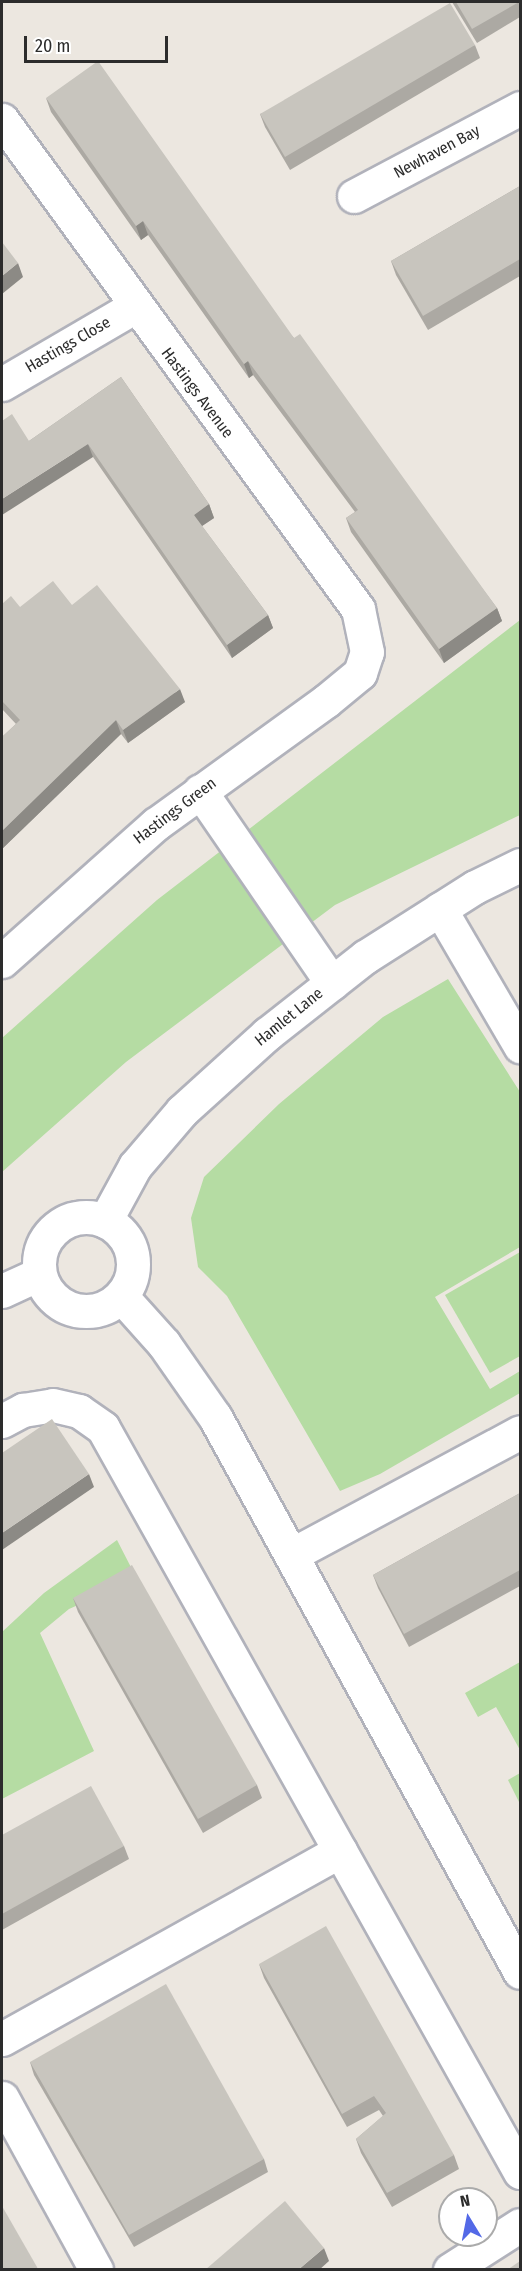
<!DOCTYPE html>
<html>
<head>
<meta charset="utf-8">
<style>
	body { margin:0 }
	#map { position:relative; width:522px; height:2271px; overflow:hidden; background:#ece7e0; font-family:"Fira Sans Condensed",sans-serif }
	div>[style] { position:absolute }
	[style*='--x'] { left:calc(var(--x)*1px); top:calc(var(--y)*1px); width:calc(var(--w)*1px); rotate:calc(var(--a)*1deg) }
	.green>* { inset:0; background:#b5dca3 }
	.roads { filter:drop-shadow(2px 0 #b1b2bb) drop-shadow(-2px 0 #b1b2bb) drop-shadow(0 2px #b1b2bb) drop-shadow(0 -2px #b1b2bb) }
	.minor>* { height:33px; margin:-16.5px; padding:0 16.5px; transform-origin:16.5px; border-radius:16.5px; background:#fff }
	.minor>.ring { margin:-16.5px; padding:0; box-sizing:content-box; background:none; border:33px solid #fff; border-radius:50% }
	.wall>* { inset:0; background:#aca9a3 }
	.shaded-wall>* { inset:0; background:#8c8a85 }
	.building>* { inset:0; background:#c8c5be }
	span { translate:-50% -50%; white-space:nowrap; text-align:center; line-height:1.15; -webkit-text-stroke:4.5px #fff; paint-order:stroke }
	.street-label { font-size:16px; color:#2c2c2c }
	.frame { position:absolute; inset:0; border:3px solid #2c2c2c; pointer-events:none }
	.north { position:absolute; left:438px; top:2187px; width:60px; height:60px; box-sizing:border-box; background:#fff; border:2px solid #ababab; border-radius:50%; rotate:350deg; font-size:16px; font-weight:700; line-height:24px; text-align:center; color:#2c2c2c }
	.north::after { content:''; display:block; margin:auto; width:21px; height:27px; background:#5369e7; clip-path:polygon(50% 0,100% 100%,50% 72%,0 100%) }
	.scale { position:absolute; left:24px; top:36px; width:144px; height:27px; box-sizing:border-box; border:3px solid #2c2c2c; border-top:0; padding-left:8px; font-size:18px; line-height:21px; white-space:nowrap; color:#2c2c2c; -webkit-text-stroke:4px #fff; paint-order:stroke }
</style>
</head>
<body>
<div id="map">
	<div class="green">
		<i style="clip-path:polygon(520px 620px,520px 815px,335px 905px,126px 1062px,2px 1172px,2px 1038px,157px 900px)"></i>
		<i style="clip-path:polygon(448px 979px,520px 1092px,520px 1247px,435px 1297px,490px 1389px,520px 1371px,520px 1393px,380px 1474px,340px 1491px,227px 1296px,198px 1267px,191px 1218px,204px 1177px,279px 1104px,383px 1017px)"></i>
		<i style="clip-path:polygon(520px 1252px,520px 1356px,490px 1373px,445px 1295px)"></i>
		<i style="clip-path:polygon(117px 1540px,137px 1579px,69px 1609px,40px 1633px,94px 1751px,2px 1799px,2px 1632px,44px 1593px)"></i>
		<i style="clip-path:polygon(520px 1662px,520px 1750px,496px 1707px,478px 1717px,465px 1693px)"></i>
		<i style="clip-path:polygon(520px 1773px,520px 1804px,508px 1780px)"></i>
	</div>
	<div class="roads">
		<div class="minor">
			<i style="--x:354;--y:196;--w:188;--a:-27.9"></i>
			<i style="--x:2;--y:384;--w:153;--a:-30.3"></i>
			<i style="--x:200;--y:791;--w:233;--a:55.5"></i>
			<i style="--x:440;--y:909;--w:159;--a:59.7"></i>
			<i style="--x:2;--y:961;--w:206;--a:-41.7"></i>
			<i style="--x:156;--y:824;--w:210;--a:-35.9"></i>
			<i style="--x:326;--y:701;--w:44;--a:-39.5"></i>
			<i style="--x:360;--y:673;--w:22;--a:-72"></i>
			<i style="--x:367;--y:652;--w:44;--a:-101.8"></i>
			<i style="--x:358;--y:609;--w:605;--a:-126.06"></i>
			<i class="ring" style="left:39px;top:1217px;width:61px;height:61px"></i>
			<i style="--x:105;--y:1221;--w:63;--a:-61.4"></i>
			<i style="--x:135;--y:1166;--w:72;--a:-49.5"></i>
			<i style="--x:182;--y:1111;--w:115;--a:-42.2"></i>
			<i style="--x:267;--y:1034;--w:125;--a:-38.2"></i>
			<i style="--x:365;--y:957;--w:130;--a:-32.5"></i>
			<i style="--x:475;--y:887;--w:50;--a:-26.1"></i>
			<i style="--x:2;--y:1291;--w:41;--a:-24.7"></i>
			<i style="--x:121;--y:1296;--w:64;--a:48.1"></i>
			<i style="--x:164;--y:1344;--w:89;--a:55.1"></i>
			<i style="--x:215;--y:1417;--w:633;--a:61.21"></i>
			<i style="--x:2;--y:1421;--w:24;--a:-28"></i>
			<i style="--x:23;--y:1410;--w:30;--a:-9"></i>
			<i style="--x:53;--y:1405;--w:27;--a:13"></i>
			<i style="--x:79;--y:1411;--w:29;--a:35"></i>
			<i style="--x:103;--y:1428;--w:853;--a:60.73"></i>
			<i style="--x:291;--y:1555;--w:260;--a:-28.2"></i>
			<i style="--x:2;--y:2039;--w:387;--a:-29.1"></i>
			<i style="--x:2;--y:2098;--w:196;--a:61.3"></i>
			<i style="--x:450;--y:2270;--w:83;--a:-32.7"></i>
		</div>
	</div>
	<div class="wall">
		<i style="clip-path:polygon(452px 2px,520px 2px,520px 17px,477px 43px)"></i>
		<i style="clip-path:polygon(475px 45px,480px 58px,290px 170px,265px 127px,260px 114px)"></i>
		<i style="clip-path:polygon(46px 98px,294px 338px,497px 608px,502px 621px,444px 663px,351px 532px,346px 518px,355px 512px,253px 375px,249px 378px,148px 235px,141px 240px,51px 112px)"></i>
		<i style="clip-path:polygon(520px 186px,520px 276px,428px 330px,396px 275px,391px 261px)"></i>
		<i style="clip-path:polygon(121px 377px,209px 504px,214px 518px,202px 526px,268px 615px,273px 628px,232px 658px,93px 457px,29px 441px)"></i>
		<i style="clip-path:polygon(2px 604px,20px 607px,72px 605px,185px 702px,128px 743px,121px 734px,2px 849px,2px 737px,16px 724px,2px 709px)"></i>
		<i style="clip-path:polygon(520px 1493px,520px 1586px,409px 1647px,378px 1588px,373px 1575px)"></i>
		<i style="clip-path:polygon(73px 1598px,257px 1785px,262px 1798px,203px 1833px,78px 1612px)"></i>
		<i style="clip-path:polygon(2px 1835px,124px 1846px,129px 1859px,2px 1930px)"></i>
		<i style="clip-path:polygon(259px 1964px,454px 2155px,459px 2169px,392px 2207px,361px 2153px,356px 2139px,383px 2116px,379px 2110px,347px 2127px,264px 1978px)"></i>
		<i style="clip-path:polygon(30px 2062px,264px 2159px,268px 2172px,134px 2247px,34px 2075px)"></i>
	</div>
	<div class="shaded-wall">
		<i style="clip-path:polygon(143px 221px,148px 235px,141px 240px,136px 226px)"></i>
		<i style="clip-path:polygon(18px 263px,23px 277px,2px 294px,2px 276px)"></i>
		<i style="clip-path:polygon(248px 361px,253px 375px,249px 378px,244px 364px)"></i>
		<i style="clip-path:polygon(88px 444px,93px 457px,2px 515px,2px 499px)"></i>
		<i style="clip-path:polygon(209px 504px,214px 518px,199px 528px,194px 515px)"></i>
		<i style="clip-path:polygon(497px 608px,502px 621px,444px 663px,439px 649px)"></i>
		<i style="clip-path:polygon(268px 615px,273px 628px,232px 658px,227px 645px)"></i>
		<i style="clip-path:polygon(180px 689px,185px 702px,128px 743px,123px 730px)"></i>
		<i style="clip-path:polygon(116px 720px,121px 734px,2px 849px,2px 831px)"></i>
		<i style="clip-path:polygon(89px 1474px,94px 1487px,2px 1550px,2px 1533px)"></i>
		<i style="clip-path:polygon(324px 2248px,329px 2261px,319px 2270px,298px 2270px)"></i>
	</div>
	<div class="building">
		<i style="clip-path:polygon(456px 2px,519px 2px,472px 29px)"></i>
		<i style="clip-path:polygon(450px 3px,475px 45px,285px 157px,260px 114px)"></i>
		<i style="clip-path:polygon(98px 61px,294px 338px,300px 334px,497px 608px,439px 649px,346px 518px,358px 510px,248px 361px,244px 364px,143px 221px,136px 226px,46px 98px)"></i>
		<i style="clip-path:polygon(520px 186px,520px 259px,423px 316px,391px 261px)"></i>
		<i style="clip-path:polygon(2px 242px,18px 263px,2px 276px)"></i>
		<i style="clip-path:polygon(121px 377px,209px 504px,194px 515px,268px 615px,227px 645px,88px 444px,2px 499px,2px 421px,12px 414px,29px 441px)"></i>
		<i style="clip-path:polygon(53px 581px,72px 605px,97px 585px,180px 689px,123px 730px,116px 720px,2px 831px,2px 737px,20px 720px,2px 701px,2px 604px,11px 596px,20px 607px)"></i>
		<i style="clip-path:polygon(52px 1419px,89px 1474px,2px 1533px,2px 1453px)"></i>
		<i style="clip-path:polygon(520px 1493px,520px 1570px,404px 1634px,373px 1575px)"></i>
		<i style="clip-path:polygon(132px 1565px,257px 1785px,198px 1819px,73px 1598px)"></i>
		<i style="clip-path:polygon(91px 1786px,124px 1846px,2px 1914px,2px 1835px)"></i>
		<i style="clip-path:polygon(326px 1926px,454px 2155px,387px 2193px,356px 2139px,386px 2113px,374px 2096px,342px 2114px,259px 1964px)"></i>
		<i style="clip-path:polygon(166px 1984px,264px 2159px,129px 2235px,30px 2062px)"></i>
		<i style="clip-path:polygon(285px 2201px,324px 2248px,298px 2270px,205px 2270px)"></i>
		<i style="clip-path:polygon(2px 2206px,37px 2267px,38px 2270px,2px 2270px)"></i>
		<i style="clip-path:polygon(520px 2261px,520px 2270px,507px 2270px)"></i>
	</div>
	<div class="street-label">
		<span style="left:437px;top:152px;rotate:-28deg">Newhaven Bay</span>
		<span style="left:68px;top:345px;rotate:-30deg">Hastings Close</span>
		<span style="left:197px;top:393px;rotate:53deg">Hastings Avenue</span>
		<span style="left:175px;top:811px;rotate:-37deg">Hastings Green</span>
		<span style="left:289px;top:1017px;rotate:-39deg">Hamlet Lane</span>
	</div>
	<div class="frame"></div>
	<div class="north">N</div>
	<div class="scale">20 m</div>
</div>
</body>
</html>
